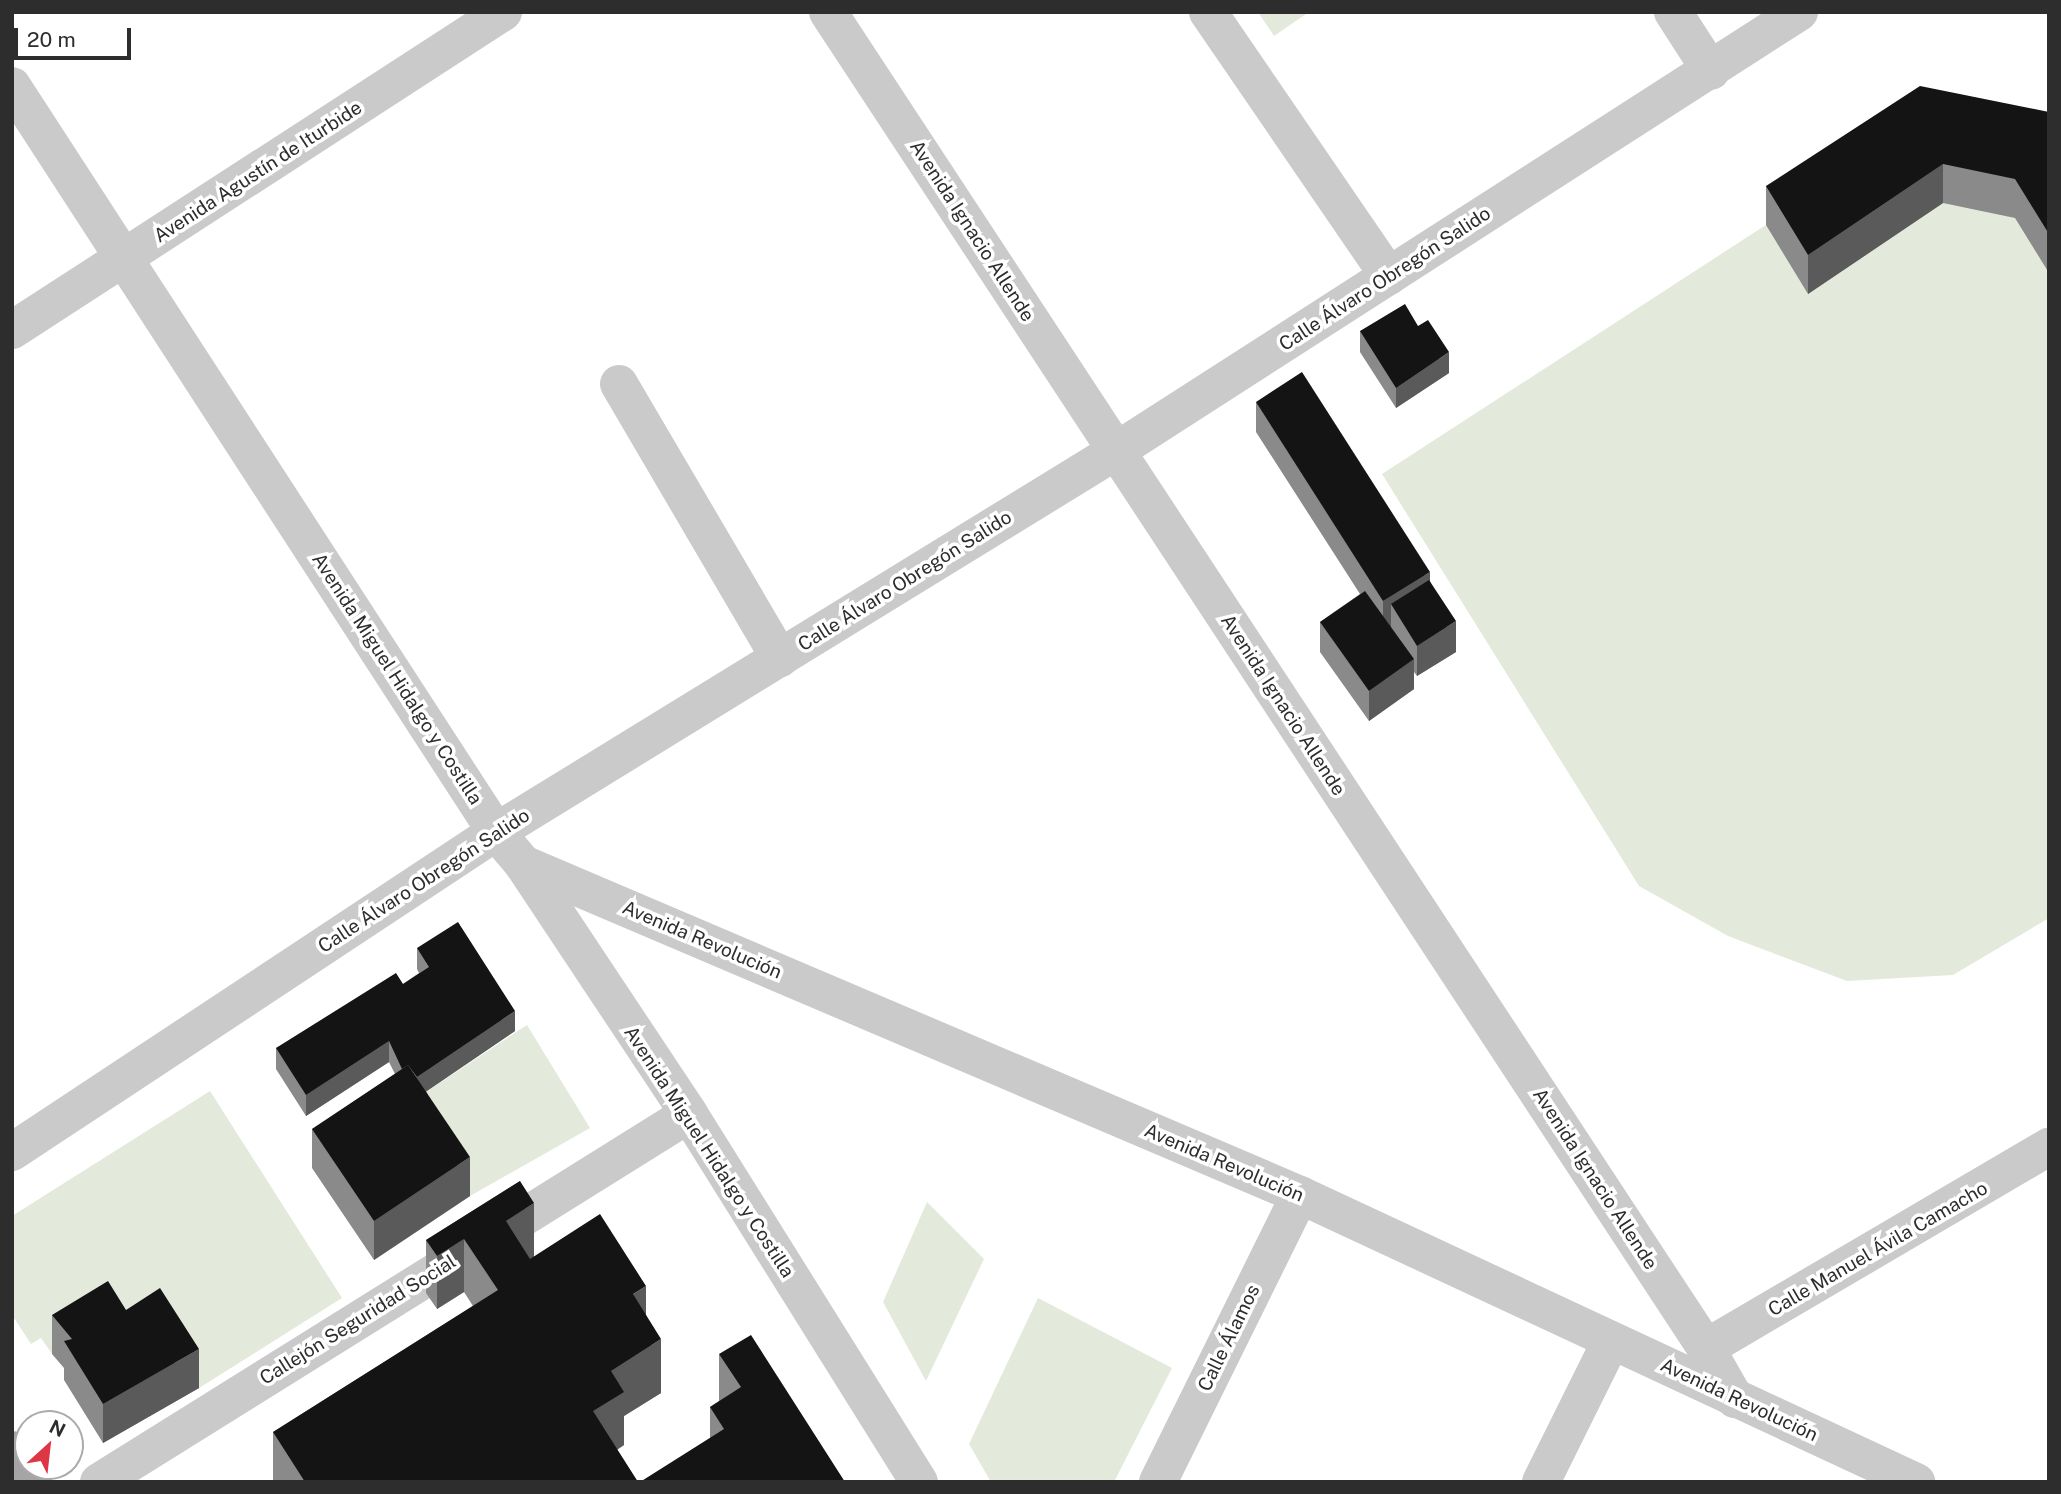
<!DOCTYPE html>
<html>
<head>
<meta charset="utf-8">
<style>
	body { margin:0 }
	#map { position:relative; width:2061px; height:1494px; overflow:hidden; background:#fff; font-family:"Public Sans",sans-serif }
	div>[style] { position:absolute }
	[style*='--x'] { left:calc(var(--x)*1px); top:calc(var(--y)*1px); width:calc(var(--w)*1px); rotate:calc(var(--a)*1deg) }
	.green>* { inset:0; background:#e3eadb }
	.minor>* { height:38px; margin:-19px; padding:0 19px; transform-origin:19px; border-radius:19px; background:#cacaca }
	.tertiary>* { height:38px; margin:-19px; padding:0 19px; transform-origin:19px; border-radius:19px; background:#cacaca }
	.primary>* { height:38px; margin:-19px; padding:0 19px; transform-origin:19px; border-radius:19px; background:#a5a5a5 }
	.wall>* { inset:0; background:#8a8a8a }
	.shaded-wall>* { inset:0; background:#5a5a5a }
	.building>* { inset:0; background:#141414 }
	span { translate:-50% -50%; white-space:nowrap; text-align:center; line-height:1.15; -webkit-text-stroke:7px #fff; paint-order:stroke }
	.street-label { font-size:19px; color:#2d2d2d }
	.frame { position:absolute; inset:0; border:14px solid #2d2d2d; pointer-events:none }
	.north { position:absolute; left:14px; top:1410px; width:70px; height:70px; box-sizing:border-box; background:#fff; border:2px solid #ababab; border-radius:50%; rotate:27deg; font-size:19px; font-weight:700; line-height:28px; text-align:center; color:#2d2d2d }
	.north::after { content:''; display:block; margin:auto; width:24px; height:32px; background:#dd3644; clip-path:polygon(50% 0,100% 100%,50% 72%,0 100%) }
	.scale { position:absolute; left:14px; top:28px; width:117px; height:32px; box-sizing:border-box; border:4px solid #2d2d2d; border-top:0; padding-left:9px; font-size:21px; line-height:24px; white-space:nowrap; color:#2d2d2d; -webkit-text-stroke:5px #fff; paint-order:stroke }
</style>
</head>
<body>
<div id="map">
	<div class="green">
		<i style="clip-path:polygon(1258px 12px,1309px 12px,1274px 36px)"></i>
		<i style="clip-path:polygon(1920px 125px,2049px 151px,2049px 918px,1953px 975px,1847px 981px,1728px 936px,1639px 886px,1382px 474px)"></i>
		<i style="clip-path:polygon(527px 1025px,590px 1128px,470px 1196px,408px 1104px)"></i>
		<i style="clip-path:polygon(210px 1091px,342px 1298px,199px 1388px,160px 1327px,52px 1354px,41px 1338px,31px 1344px,12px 1315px,12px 1216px)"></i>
		<i style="clip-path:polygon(927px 1202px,984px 1259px,926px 1381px,883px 1302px)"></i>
		<i style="clip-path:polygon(1038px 1298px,1172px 1368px,1114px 1482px,991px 1482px,969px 1444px)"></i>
	</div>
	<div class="minor">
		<i style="--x:828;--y:12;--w:1599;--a:56.69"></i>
		<i style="--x:1706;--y:1348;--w:59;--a:60.4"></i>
		<i style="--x:1208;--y:12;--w:320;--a:55.6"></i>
		<i style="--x:1673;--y:12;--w:70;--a:57.2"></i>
		<i style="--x:12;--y:86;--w:889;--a:57.02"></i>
		<i style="--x:496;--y:832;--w:42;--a:49.8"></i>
		<i style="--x:523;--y:864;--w:300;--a:56.4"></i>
		<i style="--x:689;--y:1114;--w:434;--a:58"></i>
		<i style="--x:619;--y:384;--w:318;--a:59.6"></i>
		<i style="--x:523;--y:864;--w:845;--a:23.07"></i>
		<i style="--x:1300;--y:1195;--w:680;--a:24.98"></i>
		<i style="--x:12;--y:1152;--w:580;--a:-33.47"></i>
		<i style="--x:496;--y:832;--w:728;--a:-31.57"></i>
		<i style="--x:1116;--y:451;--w:812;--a:-32.73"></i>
		<i style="--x:1706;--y:1348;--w:398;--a:-30.4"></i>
		<i style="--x:99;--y:1482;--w:695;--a:-31.95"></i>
		<i style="--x:1158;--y:1482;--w:320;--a:-63.7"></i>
		<i style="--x:1541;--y:1482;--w:157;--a:-63.6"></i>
	</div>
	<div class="tertiary">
		<i style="--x:12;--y:330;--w:585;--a:-32.93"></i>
	</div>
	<div class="primary">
		<i style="--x:12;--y:1450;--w:38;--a:57"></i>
	</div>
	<div class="wall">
		<i style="clip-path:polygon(2049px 112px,2049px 273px,2015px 218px,1943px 203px,1808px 294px,1766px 225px,1766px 186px)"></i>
		<i style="clip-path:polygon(1418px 326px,1449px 373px,1396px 408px,1360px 352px,1360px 331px)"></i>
		<i style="clip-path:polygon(1256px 402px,1430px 581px,1456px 652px,1417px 676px,1414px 672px,1414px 689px,1369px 721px,1320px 652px,1320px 622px,1360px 594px,1256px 432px)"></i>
		<i style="clip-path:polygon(417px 948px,515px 1031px,426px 1091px,470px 1196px,374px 1260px,312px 1168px,312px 1129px,395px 1074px,389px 1062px,306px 1116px,276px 1069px,276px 1048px,403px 984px,419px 973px,417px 969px)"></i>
		<i style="clip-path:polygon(520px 1181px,534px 1256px,646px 1315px,661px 1393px,624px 1416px,624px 1445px,617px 1450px,638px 1482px,273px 1482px,273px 1432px,473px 1306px,464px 1292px,437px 1309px,426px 1293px,426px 1240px)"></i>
		<i style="clip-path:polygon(126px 1310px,199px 1388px,103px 1443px,64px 1380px,64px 1368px,52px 1354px,52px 1315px)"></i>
		<i style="clip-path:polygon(719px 1354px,845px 1482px,710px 1438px,710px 1407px,719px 1401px)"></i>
	</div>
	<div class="shaded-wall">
		<i style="clip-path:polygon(1943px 164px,1943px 203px,1808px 294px,1808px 255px)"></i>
		<i style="clip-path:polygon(1449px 352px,1449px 373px,1396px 408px,1396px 388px)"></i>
		<i style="clip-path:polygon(1430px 572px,1430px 602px,1391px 604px,1391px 627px,1383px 631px,1383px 601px)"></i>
		<i style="clip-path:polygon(1456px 621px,1456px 652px,1417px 676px,1417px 646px)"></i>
		<i style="clip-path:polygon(1414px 659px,1414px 689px,1369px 721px,1369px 691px)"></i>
		<i style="clip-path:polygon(515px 1011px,515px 1031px,408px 1104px,408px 1083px)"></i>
		<i style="clip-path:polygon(389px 1041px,389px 1062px,306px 1116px,306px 1095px)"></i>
		<i style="clip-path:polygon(470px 1157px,470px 1196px,374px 1260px,374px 1221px)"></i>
		<i style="clip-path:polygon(534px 1203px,534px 1257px,506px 1274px,506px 1221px)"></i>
		<i style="clip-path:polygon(464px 1239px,464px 1292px,437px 1309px,437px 1256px)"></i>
		<i style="clip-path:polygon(646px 1286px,646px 1339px,633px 1294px)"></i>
		<i style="clip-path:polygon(661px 1339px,661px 1393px,624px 1416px,624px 1445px,593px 1465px,593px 1411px,611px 1371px)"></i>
		<i style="clip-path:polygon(199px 1349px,199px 1388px,103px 1443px,103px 1404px)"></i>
	</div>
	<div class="building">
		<i style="clip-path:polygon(1920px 86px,2049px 112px,2049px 234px,2015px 179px,1943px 164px,1808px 255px,1766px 186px)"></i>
		<i style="clip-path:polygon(1405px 304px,1418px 326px,1428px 320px,1449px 352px,1396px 388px,1360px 331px)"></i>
		<i style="clip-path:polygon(1302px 372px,1430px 572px,1383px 601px,1256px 402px)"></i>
		<i style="clip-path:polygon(1429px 580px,1456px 621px,1417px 646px,1391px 604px)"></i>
		<i style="clip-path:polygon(1365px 591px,1414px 659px,1369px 691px,1320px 622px)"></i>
		<i style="clip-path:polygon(458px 922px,515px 1011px,417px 1077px,408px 1065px,402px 1069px,389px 1041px,306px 1095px,276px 1048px,396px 973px,403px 984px,429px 967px,417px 948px)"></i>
		<i style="clip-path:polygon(408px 1065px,470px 1157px,374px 1221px,312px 1129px)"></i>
		<i style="clip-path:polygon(520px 1181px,534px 1203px,506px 1221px,530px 1259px,600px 1214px,646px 1286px,633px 1294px,661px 1339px,611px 1371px,624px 1392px,593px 1411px,638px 1482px,305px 1482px,273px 1432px,498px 1290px,464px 1239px,437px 1256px,426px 1240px)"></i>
		<i style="clip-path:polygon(108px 1281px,126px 1310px,160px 1288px,199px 1349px,103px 1404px,64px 1341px,72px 1339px,52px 1315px)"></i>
		<i style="clip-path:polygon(751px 1335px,845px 1482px,640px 1482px,724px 1429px,710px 1407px,741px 1387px,719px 1354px)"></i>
	</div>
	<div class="street-label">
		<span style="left:258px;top:172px;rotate:-33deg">Avenida Agustín de Iturbide</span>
		<span style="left:972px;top:231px;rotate:57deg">Avenida Ignacio Allende</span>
		<span style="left:1385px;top:279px;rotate:-33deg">Calle Álvaro Obregón Salido</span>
		<span style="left:905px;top:581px;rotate:-32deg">Calle Álvaro Obregón Salido</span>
		<span style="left:397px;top:679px;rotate:57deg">Avenida Miguel Hidalgo y Costilla</span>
		<span style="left:1283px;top:705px;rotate:57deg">Avenida Ignacio Allende</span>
		<span style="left:424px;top:881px;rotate:-33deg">Calle Álvaro Obregón Salido</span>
		<span style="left:702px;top:940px;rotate:23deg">Avenida Revolución</span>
		<span style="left:709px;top:1152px;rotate:57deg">Avenida Miguel Hidalgo y Costilla</span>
		<span style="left:1224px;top:1163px;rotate:23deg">Avenida Revolución</span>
		<span style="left:1595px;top:1179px;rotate:57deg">Avenida Ignacio Allende</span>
		<span style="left:1878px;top:1249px;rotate:-30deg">Calle Manuel Ávila Camacho</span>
		<span style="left:358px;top:1320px;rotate:-32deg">Callejón Seguridad Social</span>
		<span style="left:1229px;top:1338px;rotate:-64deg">Calle Álamos</span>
		<span style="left:1739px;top:1400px;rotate:25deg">Avenida Revolución</span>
	</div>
	<div class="frame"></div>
	<div class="north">N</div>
	<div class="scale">20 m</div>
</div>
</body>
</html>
